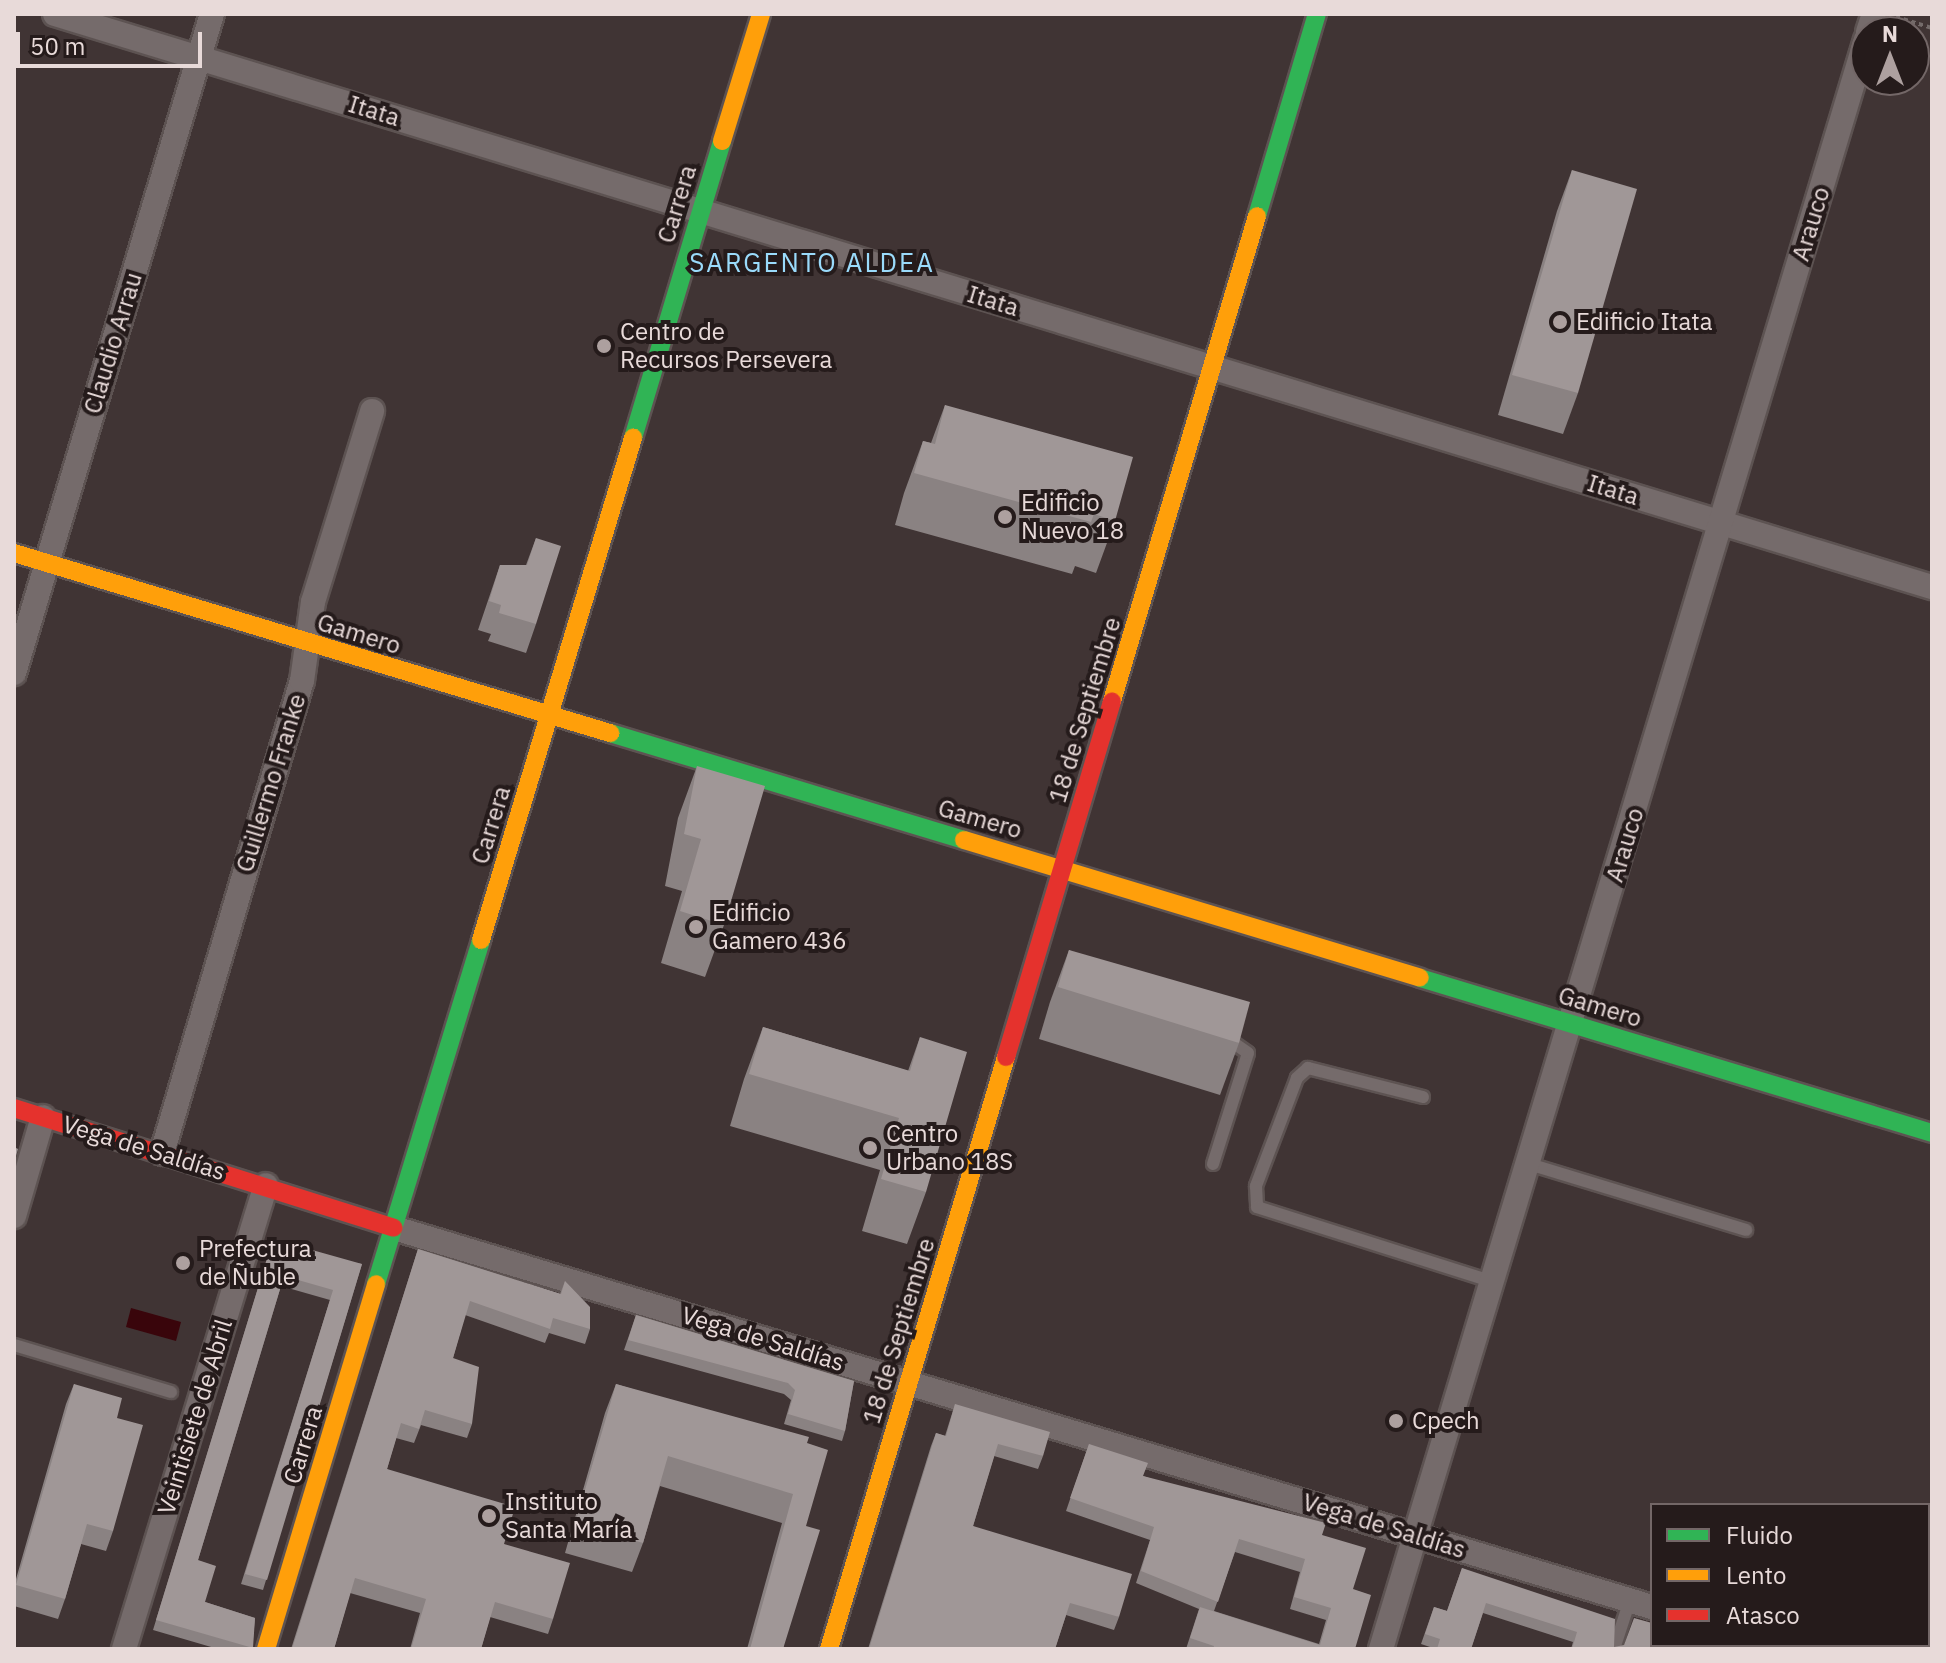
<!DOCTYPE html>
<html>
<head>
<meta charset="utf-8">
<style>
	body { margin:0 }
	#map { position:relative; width:1946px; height:1663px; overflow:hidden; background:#403434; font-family:"IBM Plex Sans",sans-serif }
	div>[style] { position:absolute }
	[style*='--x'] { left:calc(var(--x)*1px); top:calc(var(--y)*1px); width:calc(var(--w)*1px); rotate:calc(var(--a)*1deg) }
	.water>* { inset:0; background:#39050b }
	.path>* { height:4px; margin-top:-2px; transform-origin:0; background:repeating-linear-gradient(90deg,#746b6a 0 4px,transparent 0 8px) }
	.roads { filter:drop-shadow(2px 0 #5d5352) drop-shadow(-2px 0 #5d5352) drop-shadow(0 2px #5d5352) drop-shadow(0 -2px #5d5352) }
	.lane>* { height:12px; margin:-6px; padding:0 6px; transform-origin:6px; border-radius:6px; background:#756b6b }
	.street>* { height:24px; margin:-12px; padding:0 12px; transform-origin:12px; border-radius:12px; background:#756b6b }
	.fast>* { height:18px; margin:-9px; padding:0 9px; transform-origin:9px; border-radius:9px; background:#30b455 }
	.slow>* { height:18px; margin:-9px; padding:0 9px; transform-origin:9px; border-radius:9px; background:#ff9f0a }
	.jam>* { height:18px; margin:-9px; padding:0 9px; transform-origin:9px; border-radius:9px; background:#e5322d }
	.wall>* { inset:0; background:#8a8282 }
	.building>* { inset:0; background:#a09797 }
	.dots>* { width:22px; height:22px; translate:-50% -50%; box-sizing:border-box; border:4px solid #251b1b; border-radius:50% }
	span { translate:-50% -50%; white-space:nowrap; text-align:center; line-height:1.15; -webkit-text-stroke:8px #251b1b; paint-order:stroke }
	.street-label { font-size:24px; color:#e8dad9 }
	.poi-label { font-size:24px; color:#e8dad9 }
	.left { translate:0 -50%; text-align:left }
	.neighbourhood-label { font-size:26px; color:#9adbfb; letter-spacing:2px }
	.frame { position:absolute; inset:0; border:16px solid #e8dad9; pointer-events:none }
	.legend { position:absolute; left:1650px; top:1503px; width:280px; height:144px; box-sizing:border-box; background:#251b1b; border:2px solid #736767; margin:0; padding:10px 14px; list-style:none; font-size:24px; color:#e8dad9 }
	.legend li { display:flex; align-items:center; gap:16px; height:40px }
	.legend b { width:40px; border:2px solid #736767 }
	.north { position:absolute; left:1850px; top:16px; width:80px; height:80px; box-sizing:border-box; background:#251b1b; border:2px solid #736767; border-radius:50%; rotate:0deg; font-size:22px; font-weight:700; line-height:32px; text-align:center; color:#e8dad9 }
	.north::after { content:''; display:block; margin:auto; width:28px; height:36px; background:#ada09f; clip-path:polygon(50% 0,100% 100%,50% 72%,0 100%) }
	.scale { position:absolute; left:16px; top:32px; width:186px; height:36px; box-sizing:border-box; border:4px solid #e8dad9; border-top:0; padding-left:10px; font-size:24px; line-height:28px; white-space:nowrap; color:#e8dad9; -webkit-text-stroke:6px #251b1b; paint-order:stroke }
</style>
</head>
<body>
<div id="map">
	<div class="water">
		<i style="clip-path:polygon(131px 1308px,181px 1322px,176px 1341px,126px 1327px)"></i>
	</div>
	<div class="path">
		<i style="--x:1896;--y:17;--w:38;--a:17"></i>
	</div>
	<div class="roads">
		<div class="lane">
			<i style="--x:1423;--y:1097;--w:119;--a:-165.8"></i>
			<i style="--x:1308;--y:1068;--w:15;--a:138"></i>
			<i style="--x:1297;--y:1078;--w:116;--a:110.8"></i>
			<i style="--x:1256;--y:1186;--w:21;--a:87"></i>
			<i style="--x:1257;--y:1207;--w:248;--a:17.6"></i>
			<i style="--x:1213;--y:1164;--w:116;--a:-72.5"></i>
			<i style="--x:1248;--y:1053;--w:28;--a:-145"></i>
			<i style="--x:1529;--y:1164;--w:227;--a:16.9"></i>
			<i style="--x:14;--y:1345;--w:164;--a:16.7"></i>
			<i style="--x:1614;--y:1649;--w:52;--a:-71.9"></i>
		</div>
		<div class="street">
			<i style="--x:55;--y:14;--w:1963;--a:16.98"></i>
			<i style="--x:1868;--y:32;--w:19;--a:-72"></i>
			<i style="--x:14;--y:673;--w:688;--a:-73.28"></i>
			<i style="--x:162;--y:1153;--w:492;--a:-73.5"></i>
			<i style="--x:302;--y:681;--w:80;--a:-82.1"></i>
			<i style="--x:313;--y:602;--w:200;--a:-72.8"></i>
			<i style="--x:14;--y:1216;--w:103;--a:-73.7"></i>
			<i style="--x:394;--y:1228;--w:1314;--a:16.77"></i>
			<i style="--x:1779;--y:1645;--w:14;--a:17"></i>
			<i style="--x:124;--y:1649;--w:485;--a:-73"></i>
			<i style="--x:1381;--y:1649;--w:1681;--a:-73.23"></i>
		</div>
		<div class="fast">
			<i style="--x:1257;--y:216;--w:211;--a:-73.5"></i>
			<i style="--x:633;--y:438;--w:310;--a:-73.3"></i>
			<i style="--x:610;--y:733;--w:370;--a:16.8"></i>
			<i style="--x:1420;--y:978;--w:535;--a:16.84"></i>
			<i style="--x:376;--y:1284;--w:360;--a:-73"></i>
		</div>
		<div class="slow">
			<i style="--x:722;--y:141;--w:133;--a:-72.9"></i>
			<i style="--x:14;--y:553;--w:623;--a:16.81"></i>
			<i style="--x:1112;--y:701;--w:506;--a:-73.35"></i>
			<i style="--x:964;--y:840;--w:476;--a:16.8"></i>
			<i style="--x:481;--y:940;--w:525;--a:-73.15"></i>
			<i style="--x:266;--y:1649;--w:381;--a:-73.2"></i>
			<i style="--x:829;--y:1649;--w:618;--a:-73.35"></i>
		</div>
		<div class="jam">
			<i style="--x:1006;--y:1057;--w:371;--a:-73.4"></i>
			<i style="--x:14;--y:1108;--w:398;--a:17.5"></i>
		</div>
	</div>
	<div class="wall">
		<i style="clip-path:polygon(1572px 170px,1578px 393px,1563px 434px,1498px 415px,1557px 211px)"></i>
		<i style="clip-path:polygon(945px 405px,1115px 521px,1096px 573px,1075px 566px,1072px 574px,895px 525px,904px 493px,923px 441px,931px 443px)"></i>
		<i style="clip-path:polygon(536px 538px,536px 624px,526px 653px,488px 641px,491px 634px,478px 630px,500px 565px,526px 565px)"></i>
		<i style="clip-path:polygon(697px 766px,724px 925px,705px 977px,661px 963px,682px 891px,665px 886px,678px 818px)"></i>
		<i style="clip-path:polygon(1069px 950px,1239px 1043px,1220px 1095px,1039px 1039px,1050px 1002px)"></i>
		<i style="clip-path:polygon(763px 1027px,908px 1071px,920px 1037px,926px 1192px,907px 1244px,862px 1231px,880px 1170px,730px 1126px,744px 1079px)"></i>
		<i style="clip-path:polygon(270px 1249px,362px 1264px,263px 1590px,241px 1584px,330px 1300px,281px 1286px,198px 1560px,205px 1602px,255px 1618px,252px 1649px,218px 1649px,153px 1630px)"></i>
		<i style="clip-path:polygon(418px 1249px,560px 1294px,565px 1281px,590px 1329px,585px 1344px,549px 1333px,545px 1343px,465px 1315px,453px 1358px,472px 1424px,467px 1438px,421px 1425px,414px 1443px,396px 1438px,387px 1469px,504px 1544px,553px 1619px,548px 1634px,490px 1617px,481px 1649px,410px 1649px,420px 1613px,350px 1593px,334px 1649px,291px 1649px)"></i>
		<i style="clip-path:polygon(636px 1315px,854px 1381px,845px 1431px,842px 1441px,784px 1424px,791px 1400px,784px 1394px,624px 1350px)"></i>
		<i style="clip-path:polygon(74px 1384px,117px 1418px,113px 1531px,106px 1551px,81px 1544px,65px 1599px,58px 1619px,14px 1606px,14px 1586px,66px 1404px)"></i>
		<i style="clip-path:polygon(616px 1384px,807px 1443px,806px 1526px,783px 1649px,747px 1649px,782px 1523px,660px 1486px,643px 1543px,632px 1572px,565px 1553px,605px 1413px)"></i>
		<i style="clip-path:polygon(955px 1404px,1043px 1456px,1038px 1469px,994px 1456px,973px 1526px,1119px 1617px,1114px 1630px,1066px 1615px,1055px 1649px,868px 1649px,931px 1446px,936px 1433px,945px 1436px)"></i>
		<i style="clip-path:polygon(evenodd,1089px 1444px,1143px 1476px,1322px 1535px,1353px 1589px,1355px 1649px,1186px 1649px,1199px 1609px,1136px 1583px,1150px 1540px,1066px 1511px,1089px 1444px,1235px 1552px,1300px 1572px,1290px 1609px,1326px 1620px,1319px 1644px,1214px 1611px,1235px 1552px)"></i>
		<i style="clip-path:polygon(1462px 1568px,1614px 1647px,1722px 1649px,1571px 1649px,1573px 1642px,1483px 1613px,1471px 1649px,1436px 1649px,1421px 1644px,1434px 1607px,1447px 1611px)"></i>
	</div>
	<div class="building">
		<i style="clip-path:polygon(1572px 170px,1637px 189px,1578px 393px,1512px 375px)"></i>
		<i style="clip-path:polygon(945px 405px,1133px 457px,1115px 521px,1094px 514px,1091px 522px,914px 473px,923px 441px,935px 444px)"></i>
		<i style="clip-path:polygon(536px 538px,561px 546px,536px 624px,499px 613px,501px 605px,489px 601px,500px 565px,527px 565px)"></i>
		<i style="clip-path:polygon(697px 766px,765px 786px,724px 925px,680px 911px,701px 839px,684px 834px)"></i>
		<i style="clip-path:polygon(1069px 950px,1250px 1002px,1239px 1043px,1058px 987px)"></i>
		<i style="clip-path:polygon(763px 1027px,910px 1071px,920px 1037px,967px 1052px,926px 1192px,881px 1179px,899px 1118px,749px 1074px)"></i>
		<i style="clip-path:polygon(14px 1147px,18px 1149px,14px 1163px)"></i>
		<i style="clip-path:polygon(273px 1239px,362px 1264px,267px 1580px,245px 1574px,333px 1290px,284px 1276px,198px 1560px,216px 1566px,205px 1602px,255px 1618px,253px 1648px,156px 1620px)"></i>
		<i style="clip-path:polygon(418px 1249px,561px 1294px,565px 1281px,590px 1307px,590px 1329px,553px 1318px,550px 1329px,470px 1301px,453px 1358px,479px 1367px,472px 1424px,425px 1410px,419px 1429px,401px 1423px,387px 1469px,515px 1507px,504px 1544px,570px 1563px,553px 1619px,495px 1602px,481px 1649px,411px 1649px,426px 1599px,355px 1578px,334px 1649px,292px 1649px)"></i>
		<i style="clip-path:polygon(636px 1315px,854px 1381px,845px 1431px,788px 1414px,795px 1390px,788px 1383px,628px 1340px)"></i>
		<i style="clip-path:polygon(74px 1384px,122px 1398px,117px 1418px,143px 1425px,113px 1531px,87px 1524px,65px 1599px,16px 1585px)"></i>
		<i style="clip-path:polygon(616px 1384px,809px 1437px,807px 1443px,828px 1450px,806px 1526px,820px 1530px,783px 1649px,750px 1649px,793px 1494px,668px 1456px,643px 1543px,575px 1524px)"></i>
		<i style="clip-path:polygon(955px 1404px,1050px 1432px,1043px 1456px,998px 1444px,973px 1526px,1132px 1574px,1119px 1617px,1070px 1603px,1055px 1649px,869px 1649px,936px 1433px,946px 1436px)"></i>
		<i style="clip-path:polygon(1089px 1444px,1148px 1463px,1143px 1476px,1326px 1523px,1322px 1535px,1366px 1548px,1353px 1589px,1371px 1595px,1355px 1649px,1213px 1649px,1214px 1646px,1190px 1638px,1200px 1607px,1320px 1645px,1331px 1608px,1294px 1597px,1305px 1559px,1239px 1539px,1218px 1602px,1141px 1571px,1154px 1527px,1070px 1498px)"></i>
		<i style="clip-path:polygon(1462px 1568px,1615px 1619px,1614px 1647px,1624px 1645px,1634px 1618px,1652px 1623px,1652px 1645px,1723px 1645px,1722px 1649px,1572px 1649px,1577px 1632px,1486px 1603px,1471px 1649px,1437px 1649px,1440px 1639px,1425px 1634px,1434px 1607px,1447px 1611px)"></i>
	</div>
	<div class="dots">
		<i style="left:1560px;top:322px;background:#ada09f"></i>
		<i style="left:604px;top:346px;background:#ada09f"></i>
		<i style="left:1005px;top:517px;background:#ada09f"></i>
		<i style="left:696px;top:927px;background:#ada09f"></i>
		<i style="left:870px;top:1148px;background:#ada09f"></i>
		<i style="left:183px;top:1263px;background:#ada09f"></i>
		<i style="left:1396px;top:1421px;background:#ada09f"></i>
		<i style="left:489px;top:1516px;background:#ada09f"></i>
	</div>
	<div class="street-label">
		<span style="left:374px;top:111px;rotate:17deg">Itata</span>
		<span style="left:677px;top:204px;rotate:-73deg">Carrera</span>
		<span style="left:1811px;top:224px;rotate:-73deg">Arauco</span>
		<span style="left:993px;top:301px;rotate:17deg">Itata</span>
		<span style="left:113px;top:343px;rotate:-73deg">Claudio Arrau</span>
		<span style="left:1613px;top:490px;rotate:17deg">Itata</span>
		<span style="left:359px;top:634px;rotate:17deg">Gamero</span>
		<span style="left:1085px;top:710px;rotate:-73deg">18 de Septiembre</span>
		<span style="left:271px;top:783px;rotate:-73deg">Guillermo Franke</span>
		<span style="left:980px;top:819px;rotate:16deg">Gamero</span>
		<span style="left:491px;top:825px;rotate:-73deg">Carrera</span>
		<span style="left:1625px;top:845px;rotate:-73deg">Arauco</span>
		<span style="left:1600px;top:1007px;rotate:17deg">Gamero</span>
		<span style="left:144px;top:1148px;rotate:17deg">Vega de Saldías</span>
		<span style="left:899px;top:1331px;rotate:-73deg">18 de Septiembre</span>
		<span style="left:763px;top:1339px;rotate:17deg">Vega de Saldías</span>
		<span style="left:195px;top:1417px;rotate:-73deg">Veintisiete de Abril</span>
		<span style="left:303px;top:1445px;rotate:-73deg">Carrera</span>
		<span style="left:1384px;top:1526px;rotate:17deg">Vega de Saldías</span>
	</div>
	<div class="poi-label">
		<span class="left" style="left:1576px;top:322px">Edificio Itata</span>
		<span class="left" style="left:620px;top:346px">Centro de<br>Recursos Persevera</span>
		<span class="left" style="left:1021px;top:517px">Edificio<br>Nuevo 18</span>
		<span class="left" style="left:712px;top:927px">Edificio<br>Gamero 436</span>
		<span class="left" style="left:886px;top:1148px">Centro<br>Urbano 18S</span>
		<span class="left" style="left:199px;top:1263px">Prefectura<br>de Ñuble</span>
		<span class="left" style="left:1412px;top:1421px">Cpech</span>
		<span class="left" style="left:505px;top:1516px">Instituto<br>Santa María</span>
	</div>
	<div class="neighbourhood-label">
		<span style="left:812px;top:263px">SARGENTO ALDEA</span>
	</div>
	<div class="frame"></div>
	<ul class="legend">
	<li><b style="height:10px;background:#30b455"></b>Fluido</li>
	<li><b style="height:10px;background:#ff9f0a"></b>Lento</li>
	<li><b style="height:10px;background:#e5322d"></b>Atasco</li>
	</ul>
	<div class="north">N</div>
	<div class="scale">50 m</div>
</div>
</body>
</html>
